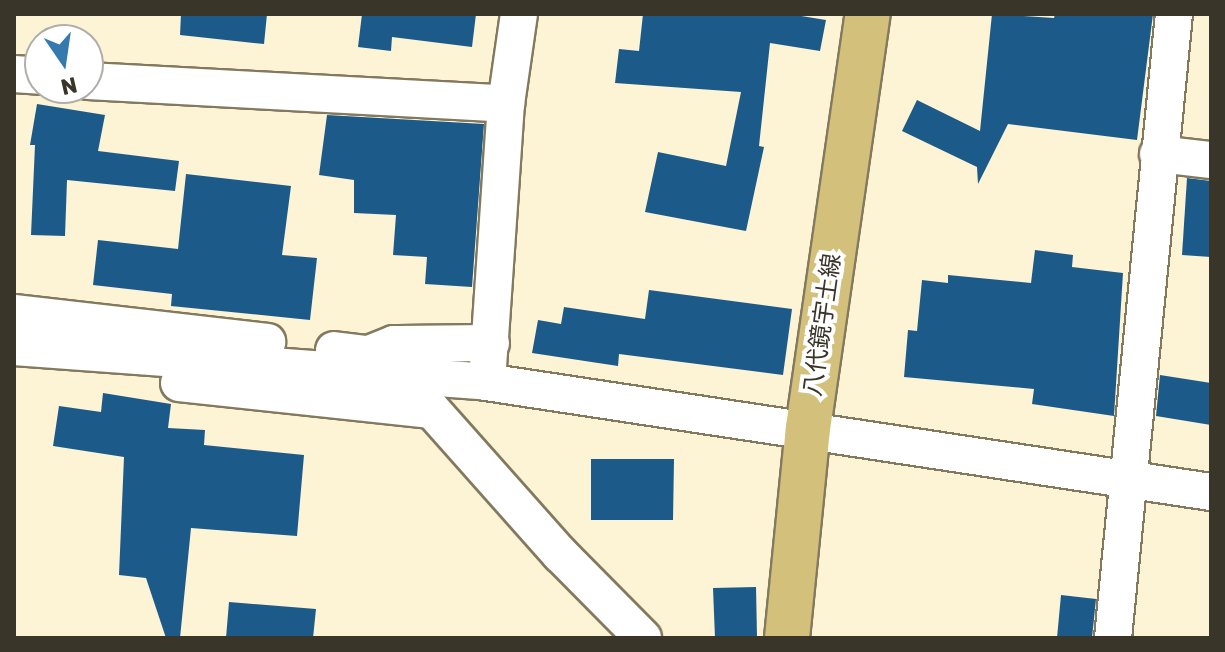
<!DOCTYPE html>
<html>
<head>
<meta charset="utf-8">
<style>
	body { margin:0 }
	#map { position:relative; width:1225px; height:652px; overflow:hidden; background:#fdf3d5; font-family:Rubik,"Noto Sans JP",sans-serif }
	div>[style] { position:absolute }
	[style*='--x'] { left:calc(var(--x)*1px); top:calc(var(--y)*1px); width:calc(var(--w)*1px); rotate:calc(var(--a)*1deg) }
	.building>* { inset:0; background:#1c5b89 }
	.roads { filter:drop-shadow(2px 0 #82795f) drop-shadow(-2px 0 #82795f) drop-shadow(0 2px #82795f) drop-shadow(0 -2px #82795f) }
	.street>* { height:36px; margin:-18px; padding:0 18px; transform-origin:18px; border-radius:18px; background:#fff }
	.primary>* { height:44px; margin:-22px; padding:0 22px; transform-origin:22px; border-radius:22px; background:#d3c07b }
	span { translate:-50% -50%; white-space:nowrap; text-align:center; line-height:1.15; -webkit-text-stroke:8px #fff; paint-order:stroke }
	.street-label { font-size:24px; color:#393529 }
	.frame { position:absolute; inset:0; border:16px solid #393529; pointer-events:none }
	.north { position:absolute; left:24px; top:24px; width:80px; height:80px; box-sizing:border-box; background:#fff; border:2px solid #b0aea9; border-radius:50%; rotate:167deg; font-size:22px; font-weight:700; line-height:32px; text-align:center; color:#393529 }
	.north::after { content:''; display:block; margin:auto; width:28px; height:36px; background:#357aaf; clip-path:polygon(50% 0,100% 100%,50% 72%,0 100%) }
</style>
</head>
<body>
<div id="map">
	<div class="building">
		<i style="clip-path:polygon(181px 14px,267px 14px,264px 44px,180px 35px)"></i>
		<i style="clip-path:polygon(362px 14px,476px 14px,472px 47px,392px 37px,391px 51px,358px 47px)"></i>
		<i style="clip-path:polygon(643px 14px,789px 14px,826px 20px,820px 51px,770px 43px,759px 146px,764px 147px,746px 231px,645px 212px,658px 152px,726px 166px,741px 92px,615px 83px,619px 49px,639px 51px)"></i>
		<i style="clip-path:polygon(992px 14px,1054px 18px,1055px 14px,1153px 14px,1137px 140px,1008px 124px,978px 184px,977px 167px,902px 131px,917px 100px,980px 131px)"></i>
		<i style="clip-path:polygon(37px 104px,105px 115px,98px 151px,179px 161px,175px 191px,67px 180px,65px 236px,31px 235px,35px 145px,30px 145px)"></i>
		<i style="clip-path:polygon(327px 115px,484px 124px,472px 287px,425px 284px,427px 257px,393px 255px,396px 215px,354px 213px,354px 180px,319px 175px)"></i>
		<i style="clip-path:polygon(186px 174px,291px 186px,282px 255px,317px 258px,310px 320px,171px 306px,172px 294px,93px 285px,98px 240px,178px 249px)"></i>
		<i style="clip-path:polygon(1187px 178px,1211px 181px,1211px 257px,1182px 255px)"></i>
		<i style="clip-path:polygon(1035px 250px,1073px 255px,1072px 267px,1123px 273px,1114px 416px,1032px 404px,1034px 389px,904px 377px,908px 330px,917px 331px,922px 280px,948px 283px,948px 275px,1031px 283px)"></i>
		<i style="clip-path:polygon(649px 290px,792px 309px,783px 375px,619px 354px,618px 366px,532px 353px,538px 320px,561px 324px,564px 307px,645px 319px)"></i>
		<i style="clip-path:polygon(1160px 375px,1211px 383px,1211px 425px,1156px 416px)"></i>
		<i style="clip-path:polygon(103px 393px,171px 404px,168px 428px,205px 430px,204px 445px,304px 455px,297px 536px,191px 528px,180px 638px,166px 638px,146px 578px,119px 575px,124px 457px,53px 446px,59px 406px,101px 412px)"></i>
		<i style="clip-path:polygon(591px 459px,674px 459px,673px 520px,591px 520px)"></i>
		<i style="clip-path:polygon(756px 587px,757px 637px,715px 638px,713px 588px)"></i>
		<i style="clip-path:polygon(1061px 595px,1096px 599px,1092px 638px,1057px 638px)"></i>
		<i style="clip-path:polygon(229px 602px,316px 609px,313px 638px,226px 638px)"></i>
	</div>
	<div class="roads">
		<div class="street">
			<i style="--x:14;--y:74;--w:26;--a:4"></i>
			<i style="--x:88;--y:81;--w:419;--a:3.1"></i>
			<i style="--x:1158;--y:154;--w:53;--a:6.5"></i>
			<i style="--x:14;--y:313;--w:255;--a:6.5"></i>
			<i style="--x:14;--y:347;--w:473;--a:4.2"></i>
			<i style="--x:486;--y:382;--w:733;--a:8.63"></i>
			<i style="--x:334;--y:350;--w:35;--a:7"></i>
			<i style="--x:369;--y:354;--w:27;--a:-22"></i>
			<i style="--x:394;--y:344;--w:97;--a:-0.6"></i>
			<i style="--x:488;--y:367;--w:264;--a:-86.1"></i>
			<i style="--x:506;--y:104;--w:91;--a:-81.8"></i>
			<i style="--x:179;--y:383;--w:254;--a:6.1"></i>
			<i style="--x:432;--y:410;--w:193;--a:48.4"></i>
			<i style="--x:560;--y:554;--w:118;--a:45.3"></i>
			<i style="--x:1113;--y:638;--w:627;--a:-84.42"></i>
		</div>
		<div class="primary">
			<i style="--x:787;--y:638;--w:211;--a:-84.3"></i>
			<i style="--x:808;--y:428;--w:418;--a:-81.8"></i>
		</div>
	</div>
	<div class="street-label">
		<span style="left:823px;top:325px;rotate:-82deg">八代鏡宇土線</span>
	</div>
	<div class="frame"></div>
	<div class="north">N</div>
</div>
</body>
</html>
